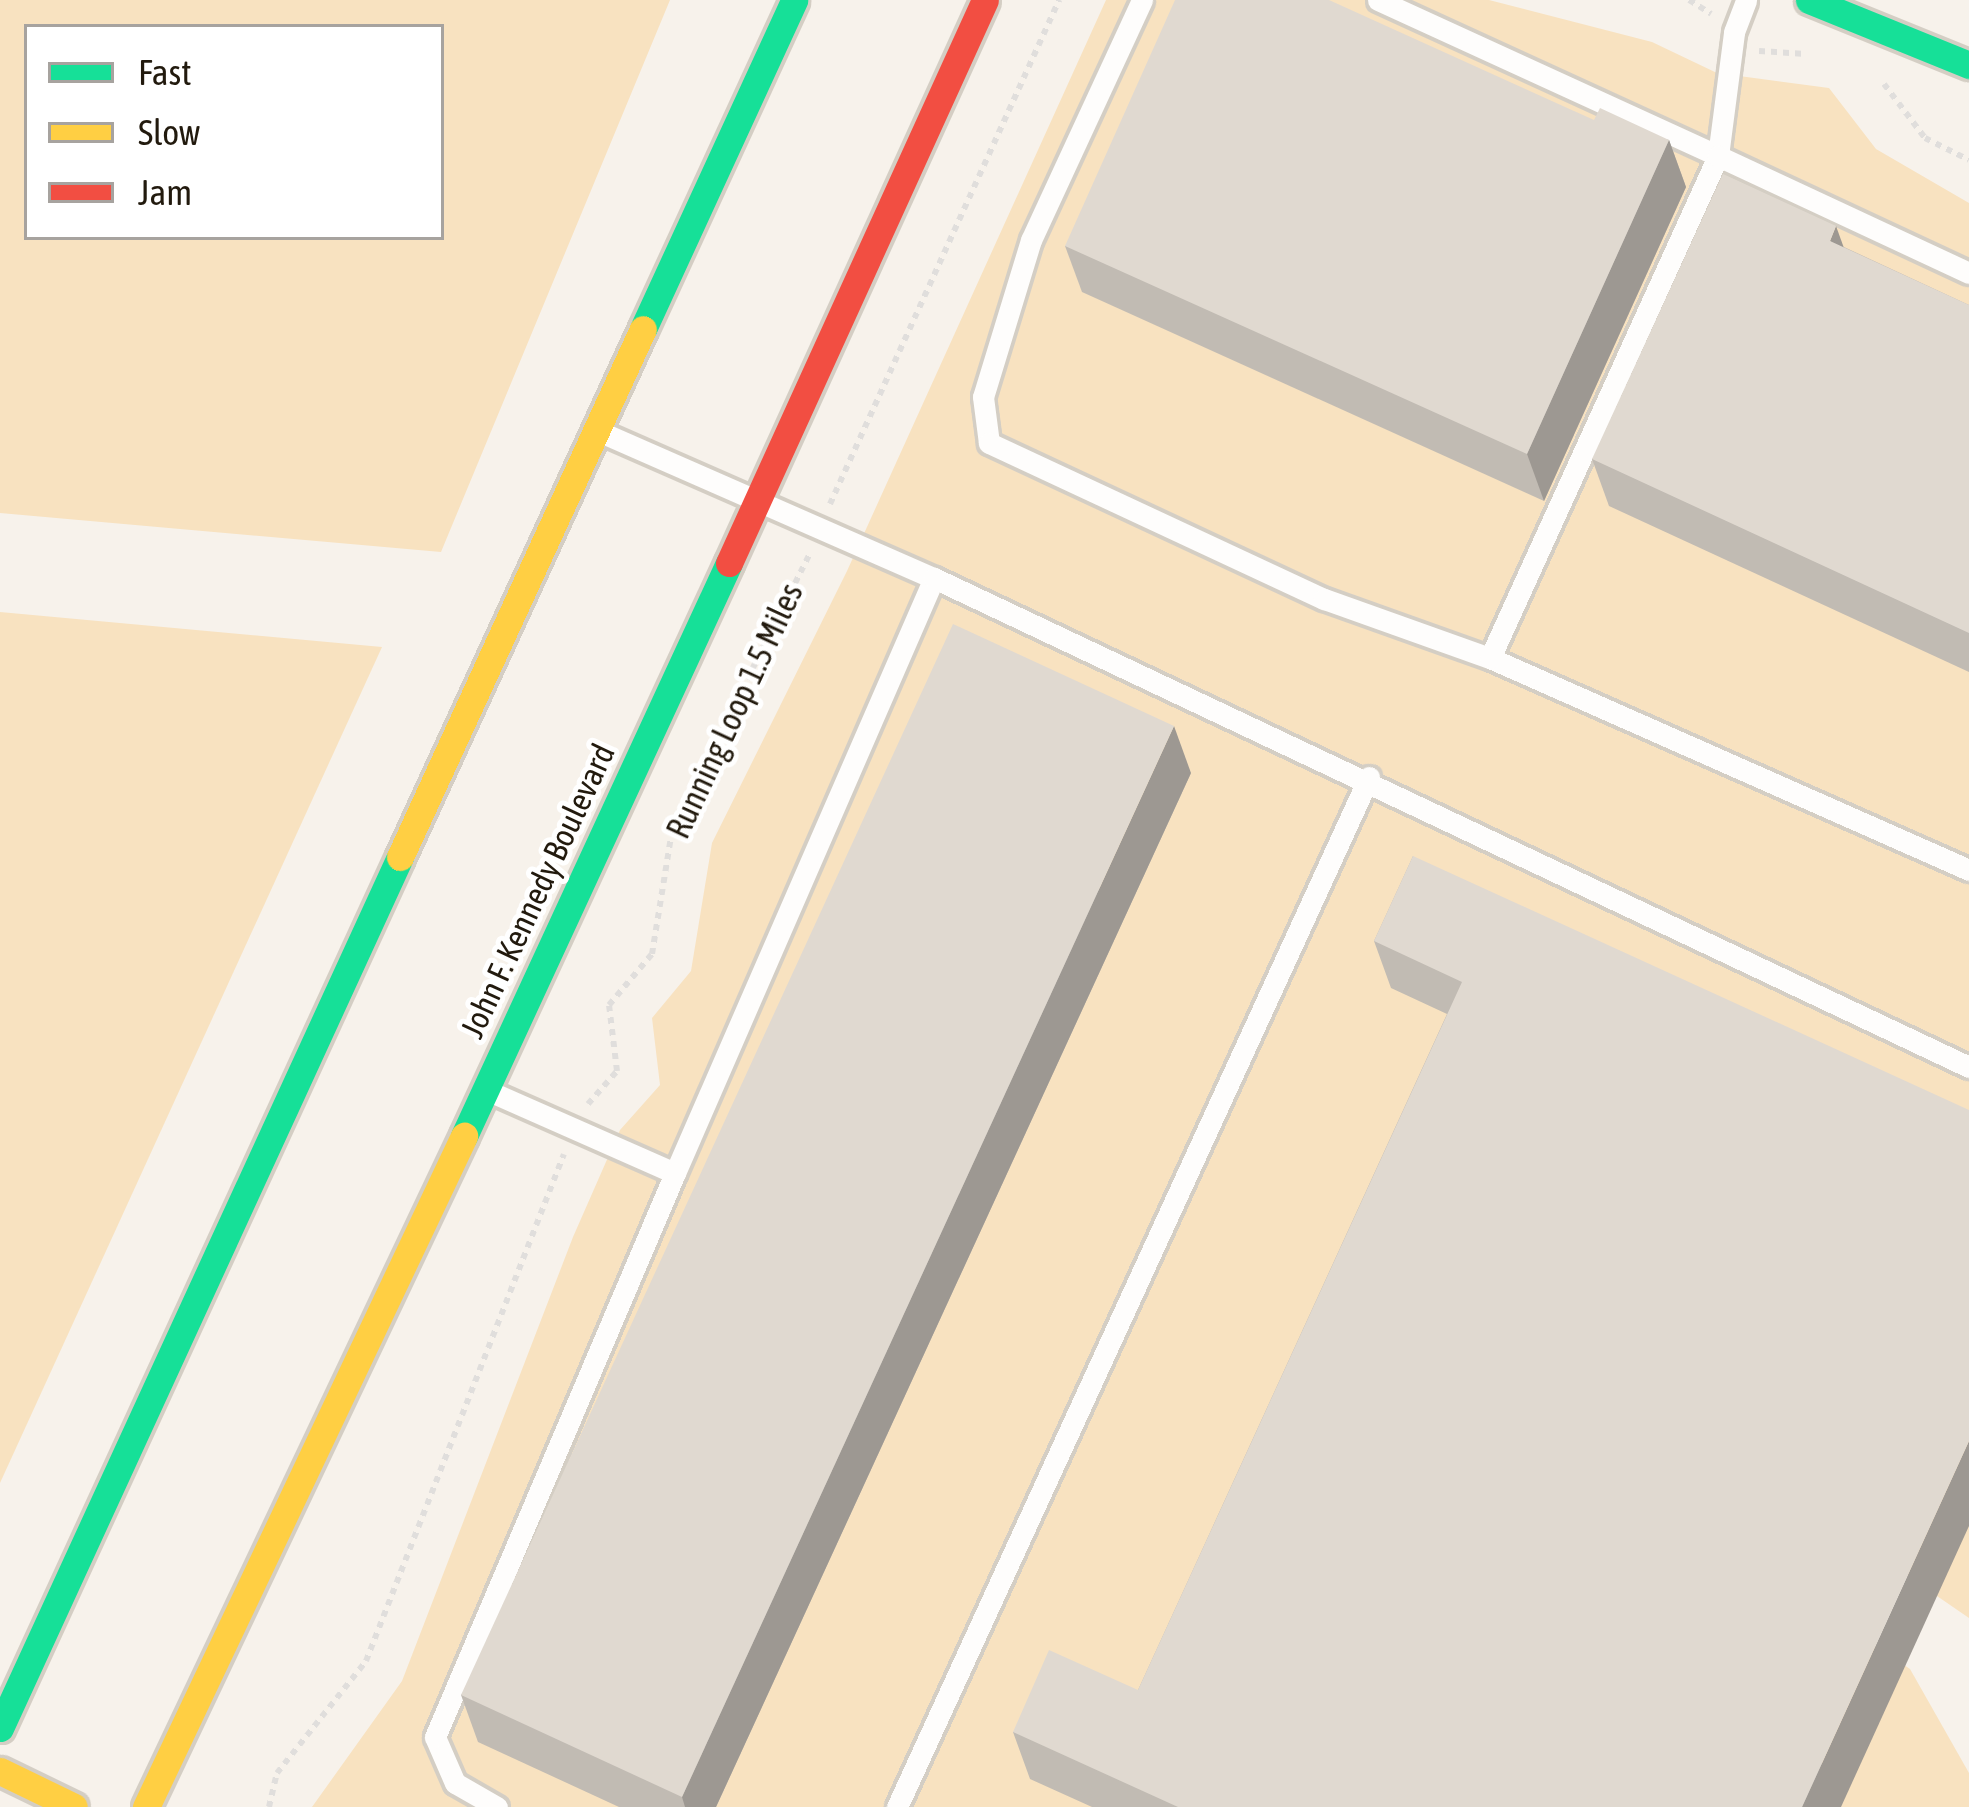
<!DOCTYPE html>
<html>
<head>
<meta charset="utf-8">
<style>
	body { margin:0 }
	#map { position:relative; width:1969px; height:1807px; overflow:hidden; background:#f7f2eb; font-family:"Asap Condensed",sans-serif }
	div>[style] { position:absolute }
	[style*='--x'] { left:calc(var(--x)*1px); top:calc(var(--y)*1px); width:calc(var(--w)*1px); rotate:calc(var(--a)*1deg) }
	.green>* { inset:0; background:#f8e2c0 }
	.path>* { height:6px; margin-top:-3px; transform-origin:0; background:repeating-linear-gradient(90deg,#e0dedc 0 6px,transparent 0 12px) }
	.roads { filter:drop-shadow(3px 0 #d4cec4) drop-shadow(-3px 0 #d4cec4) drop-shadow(0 3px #d4cec4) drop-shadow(0 -3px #d4cec4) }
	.lane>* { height:21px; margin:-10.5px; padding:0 10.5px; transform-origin:10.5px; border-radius:10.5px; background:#fefdfc }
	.fast>* { height:27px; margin:-13.5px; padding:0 13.5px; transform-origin:13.5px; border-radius:13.5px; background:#16e098 }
	.slow>* { height:27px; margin:-13.5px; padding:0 13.5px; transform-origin:13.5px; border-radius:13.5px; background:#ffcf43 }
	.jam>* { height:27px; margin:-13.5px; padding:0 13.5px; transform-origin:13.5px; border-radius:13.5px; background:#f24e42 }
	.wall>* { inset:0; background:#c1bbb3 }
	.shaded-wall>* { inset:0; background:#9d9892 }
	.building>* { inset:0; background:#e0d9d0 }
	span { translate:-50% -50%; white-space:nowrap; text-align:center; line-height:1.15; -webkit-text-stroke:10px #fff; paint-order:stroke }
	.street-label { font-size:33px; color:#221a0e }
	.legend { position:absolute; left:24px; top:24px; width:420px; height:216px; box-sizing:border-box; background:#fff; border:3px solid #a7a39f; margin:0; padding:15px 21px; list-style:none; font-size:36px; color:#221a0e }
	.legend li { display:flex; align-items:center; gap:24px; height:60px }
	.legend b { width:60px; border:3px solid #a7a39f }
</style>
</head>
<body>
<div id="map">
	<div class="green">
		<i style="clip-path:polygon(evenodd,0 0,670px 0,441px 552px,0 513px,0 0,27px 27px,441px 27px,441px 237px,27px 237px,27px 27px)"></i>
		<i style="clip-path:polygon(1106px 0,1489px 0,1652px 42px,1717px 73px,1829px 88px,1876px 149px,1969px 203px,1969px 1618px,1854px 1539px,1582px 1807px,312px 1807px,402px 1681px,573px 1237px,620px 1130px,660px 1085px,652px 1018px,691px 971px,712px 843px,847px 571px)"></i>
		<i style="clip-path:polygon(0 612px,382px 647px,0 1483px)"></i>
		<i style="clip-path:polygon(1827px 1613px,1910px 1669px,1969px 1773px,1969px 1807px,1662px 1807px)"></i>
	</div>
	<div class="path">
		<i style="--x:1689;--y:0;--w:26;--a:32"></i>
		<i style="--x:1759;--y:51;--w:47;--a:3.7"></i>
		<i style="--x:1884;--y:84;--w:68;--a:52.8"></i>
		<i style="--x:1925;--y:138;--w:49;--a:26.6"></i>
		<i style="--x:830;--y:504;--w:554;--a:-65.56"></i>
		<i style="--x:588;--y:1104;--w:44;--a:-48.7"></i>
		<i style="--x:617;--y:1071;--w:66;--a:-96.9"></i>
		<i style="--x:609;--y:1005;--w:67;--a:-49.9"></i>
		<i style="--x:652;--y:954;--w:126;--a:-80.8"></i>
		<i style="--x:672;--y:830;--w:307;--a:-63.5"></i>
		<i style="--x:269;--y:1807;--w:35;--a:-77"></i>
		<i style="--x:277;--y:1773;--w:143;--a:-51.5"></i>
		<i style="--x:366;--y:1661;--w:544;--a:-68.67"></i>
	</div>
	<div class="roads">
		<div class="lane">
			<i style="--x:1142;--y:0;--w:264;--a:114.8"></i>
			<i style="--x:1031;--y:240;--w:164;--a:107"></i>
			<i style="--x:983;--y:397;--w:46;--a:82.6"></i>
			<i style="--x:989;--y:443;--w:370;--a:25"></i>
			<i style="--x:1324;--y:599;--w:176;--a:19.6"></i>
			<i style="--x:1490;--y:658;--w:524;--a:23.87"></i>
			<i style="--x:1378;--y:0;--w:374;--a:24.6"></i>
			<i style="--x:1718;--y:156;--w:125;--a:-82.6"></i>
			<i style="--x:1734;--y:32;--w:34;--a:-69"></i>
			<i style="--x:603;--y:433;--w:361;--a:23.7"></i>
			<i style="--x:1490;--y:658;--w:551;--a:-65.57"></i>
			<i style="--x:1718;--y:156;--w:277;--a:25"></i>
			<i style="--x:491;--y:1092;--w:201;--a:23.8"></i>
			<i style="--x:675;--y:1173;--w:649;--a:-66.48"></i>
			<i style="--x:934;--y:578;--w:1145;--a:25.29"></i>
			<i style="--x:497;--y:1807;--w:48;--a:-150.3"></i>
			<i style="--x:455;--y:1783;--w:50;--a:-113.5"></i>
			<i style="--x:435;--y:1737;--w:613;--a:-66.95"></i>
			<i style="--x:897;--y:1807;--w:1133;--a:-65.38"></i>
		</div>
		<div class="fast">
			<i style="--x:1809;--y:0;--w:173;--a:22.1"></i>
			<i style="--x:643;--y:329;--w:362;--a:-65.3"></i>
			<i style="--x:464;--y:1136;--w:631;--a:-65.18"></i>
			<i style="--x:0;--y:1728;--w:958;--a:-65.33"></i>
		</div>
		<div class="slow">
			<i style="--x:400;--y:857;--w:581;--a:-65.29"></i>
			<i style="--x:0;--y:1771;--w:82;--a:25.9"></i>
			<i style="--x:146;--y:1807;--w:743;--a:-64.64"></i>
		</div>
		<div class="jam">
			<i style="--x:729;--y:563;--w:618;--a:-65.55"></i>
		</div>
	</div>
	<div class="wall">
		<i style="clip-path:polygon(1594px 120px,1669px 140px,1686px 187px,1544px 501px,1082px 292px,1065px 246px)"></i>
		<i style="clip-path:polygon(1844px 247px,1969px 305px,1969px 672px,1609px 506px,1592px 459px)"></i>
		<i style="clip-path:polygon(1191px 773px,716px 1807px,619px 1807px,478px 1742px,461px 1695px)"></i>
		<i style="clip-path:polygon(1413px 856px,1841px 1807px,1092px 1807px,1030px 1779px,1013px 1732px,1138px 1690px,1447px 1014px,1391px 988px,1374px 941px)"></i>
	</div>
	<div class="shaded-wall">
		<i style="clip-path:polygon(1669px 140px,1686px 187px,1544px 501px,1527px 454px)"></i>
		<i style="clip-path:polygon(1836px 226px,1853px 273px,1830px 241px)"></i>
		<i style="clip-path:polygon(1174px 726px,1191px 773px,716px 1807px,685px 1807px,682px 1797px)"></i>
		<i style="clip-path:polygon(1969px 1441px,1969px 1526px,1841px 1807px,1802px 1807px)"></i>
	</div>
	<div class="building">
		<i style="clip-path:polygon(1175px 0,1329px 0,1594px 120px,1600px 108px,1669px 140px,1527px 454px,1065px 246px)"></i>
		<i style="clip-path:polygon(1723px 174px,1836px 226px,1830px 241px,1969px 305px,1969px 633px,1592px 459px)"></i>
		<i style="clip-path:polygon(953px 624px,1174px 726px,682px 1797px,461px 1695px)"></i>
		<i style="clip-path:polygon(1413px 856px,1969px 1110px,1969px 1441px,1802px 1807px,1178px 1807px,1013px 1732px,1049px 1650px,1138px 1690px,1462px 982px,1374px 941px)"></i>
	</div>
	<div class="street-label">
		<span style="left:735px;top:711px;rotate:-65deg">Running Loop 1.5 Miles</span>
		<span style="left:538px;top:891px;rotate:-65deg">John F. Kennedy Boulevard</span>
	</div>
	<ul class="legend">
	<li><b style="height:15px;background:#16e098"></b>Fast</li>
	<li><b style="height:15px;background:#ffcf43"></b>Slow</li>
	<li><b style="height:15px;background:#f24e42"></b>Jam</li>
	</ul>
</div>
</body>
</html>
